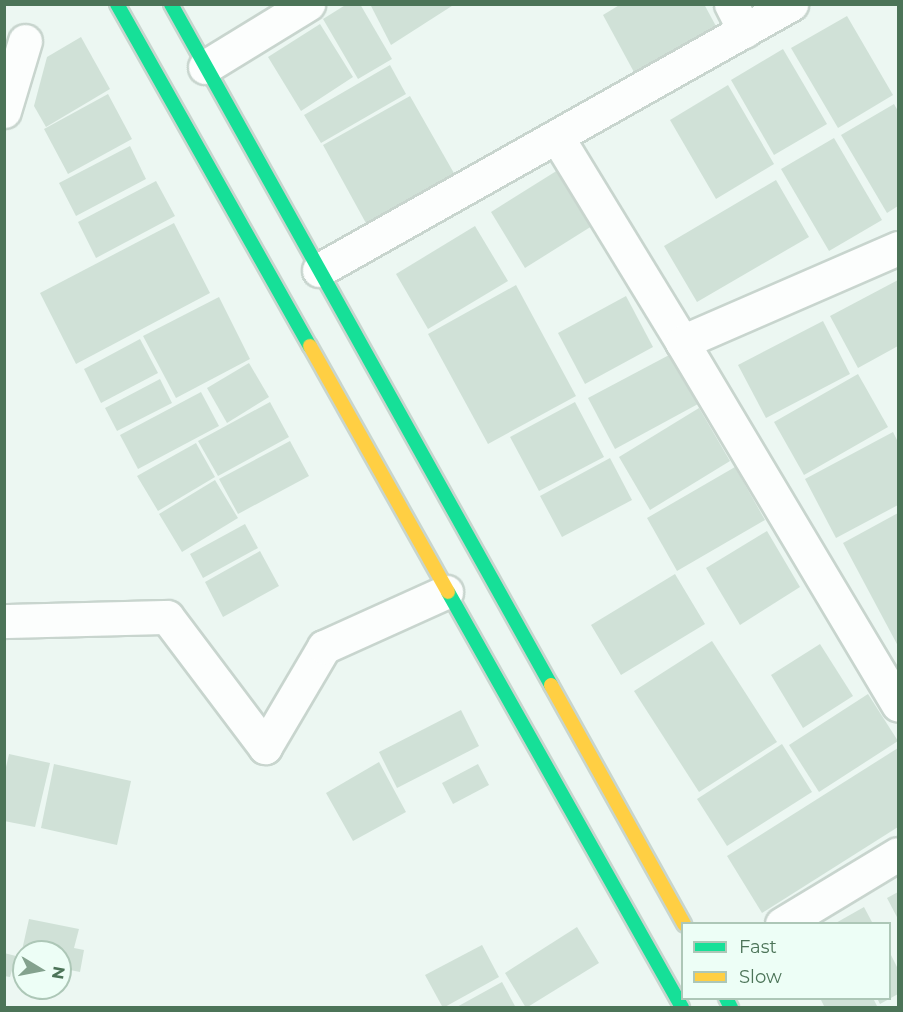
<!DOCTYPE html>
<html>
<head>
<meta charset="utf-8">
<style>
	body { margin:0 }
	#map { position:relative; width:903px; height:1012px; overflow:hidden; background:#ecf7f2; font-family:Montserrat,sans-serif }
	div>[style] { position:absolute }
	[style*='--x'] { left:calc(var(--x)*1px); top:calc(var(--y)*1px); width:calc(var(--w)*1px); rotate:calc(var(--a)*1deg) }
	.building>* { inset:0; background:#d0e1d7 }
	.roads { filter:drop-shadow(2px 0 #c8d5ce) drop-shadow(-2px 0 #c8d5ce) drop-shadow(0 2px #c8d5ce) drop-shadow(0 -2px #c8d5ce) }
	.street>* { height:33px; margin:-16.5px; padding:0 16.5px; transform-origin:16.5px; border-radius:16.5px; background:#fcfefd }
	.fast>* { height:14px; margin:-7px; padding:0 7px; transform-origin:7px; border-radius:7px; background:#16e098 }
	.slow>* { height:14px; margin:-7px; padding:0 7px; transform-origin:7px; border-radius:7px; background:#ffcf43 }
	span { translate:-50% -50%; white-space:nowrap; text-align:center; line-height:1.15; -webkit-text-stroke:6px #edfef6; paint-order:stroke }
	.frame { position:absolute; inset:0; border:6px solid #4c7458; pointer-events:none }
	.legend { position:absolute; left:681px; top:922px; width:210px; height:78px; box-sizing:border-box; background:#edfef6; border:2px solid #adc7b7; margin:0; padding:8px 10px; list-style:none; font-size:18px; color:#4c7458 }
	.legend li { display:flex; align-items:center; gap:12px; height:30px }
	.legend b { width:30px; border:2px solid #adc7b7 }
	.north { position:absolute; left:12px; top:940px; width:60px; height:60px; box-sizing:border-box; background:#edfef6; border:2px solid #adc7b7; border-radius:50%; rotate:100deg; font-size:16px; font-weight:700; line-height:24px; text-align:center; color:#4c7458 }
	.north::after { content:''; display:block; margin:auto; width:21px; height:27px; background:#84a28e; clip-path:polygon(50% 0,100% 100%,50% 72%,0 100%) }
</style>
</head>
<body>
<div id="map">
	<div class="building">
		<i style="clip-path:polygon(347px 4px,360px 4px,392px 59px,358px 79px,323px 19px)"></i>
		<i style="clip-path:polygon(370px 4px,455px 4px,391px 45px)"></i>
		<i style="clip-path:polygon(621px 4px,704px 4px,717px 28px,635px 74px,603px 15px)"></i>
		<i style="clip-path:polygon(847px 16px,893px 95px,838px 128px,791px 48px)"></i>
		<i style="clip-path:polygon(320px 24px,353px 77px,301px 111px,268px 57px)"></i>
		<i style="clip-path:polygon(81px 37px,110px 89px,46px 127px,34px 106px,47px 57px)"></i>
		<i style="clip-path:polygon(783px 49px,827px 124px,774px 155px,731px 80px)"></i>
		<i style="clip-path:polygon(390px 65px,406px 94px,321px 143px,304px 115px)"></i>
		<i style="clip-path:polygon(728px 85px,774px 164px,716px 199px,670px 120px)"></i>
		<i style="clip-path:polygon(108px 94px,132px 139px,68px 174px,44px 129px)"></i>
		<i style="clip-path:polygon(410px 96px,455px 175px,367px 225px,323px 145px)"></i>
		<i style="clip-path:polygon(894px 104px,898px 111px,898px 206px,887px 213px,841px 135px)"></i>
		<i style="clip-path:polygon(834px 138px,882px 220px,829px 251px,781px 169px)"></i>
		<i style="clip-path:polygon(130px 146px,146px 179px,76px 216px,59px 183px)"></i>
		<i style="clip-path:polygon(558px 170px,592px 226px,525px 268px,491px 212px)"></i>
		<i style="clip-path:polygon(776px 180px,809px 237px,697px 302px,664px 246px)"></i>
		<i style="clip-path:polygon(156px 181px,175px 216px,96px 258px,78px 222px)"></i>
		<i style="clip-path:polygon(174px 223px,210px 293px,76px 364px,40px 293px)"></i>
		<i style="clip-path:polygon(475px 226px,508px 281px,428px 329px,396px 274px)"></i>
		<i style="clip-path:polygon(898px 280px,898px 346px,858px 368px,830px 316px)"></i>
		<i style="clip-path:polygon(516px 285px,576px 396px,488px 444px,428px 334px)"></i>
		<i style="clip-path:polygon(626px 296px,653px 347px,585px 384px,558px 333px)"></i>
		<i style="clip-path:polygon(219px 297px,250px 359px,176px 398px,143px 336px)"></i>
		<i style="clip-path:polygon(823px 321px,850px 374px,766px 418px,738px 365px)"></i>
		<i style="clip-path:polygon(140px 339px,158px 373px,101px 403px,84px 369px)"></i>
		<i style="clip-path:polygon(671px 354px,698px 404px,615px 449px,588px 398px)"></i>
		<i style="clip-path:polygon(249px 363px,269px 397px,227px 423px,207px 388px)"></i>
		<i style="clip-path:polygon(858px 374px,888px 427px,804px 475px,774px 422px)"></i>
		<i style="clip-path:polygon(160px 379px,172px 403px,117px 431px,105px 408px)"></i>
		<i style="clip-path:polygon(201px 392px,219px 426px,138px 469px,120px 435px)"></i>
		<i style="clip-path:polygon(270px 402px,289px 437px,218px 476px,198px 441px)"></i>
		<i style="clip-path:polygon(575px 402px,604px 457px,539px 491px,510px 437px)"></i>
		<i style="clip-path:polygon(699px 408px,730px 461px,650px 510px,619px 457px)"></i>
		<i style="clip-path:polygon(893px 432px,898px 442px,898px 505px,836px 538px,805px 479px)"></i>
		<i style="clip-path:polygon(290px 441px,309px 476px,238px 514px,219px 479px)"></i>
		<i style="clip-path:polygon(196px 443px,215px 477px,158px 511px,137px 476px)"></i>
		<i style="clip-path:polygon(610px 458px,632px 500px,562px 537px,540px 496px)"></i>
		<i style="clip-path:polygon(735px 467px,765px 520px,677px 571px,647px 518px)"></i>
		<i style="clip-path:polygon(215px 480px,238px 518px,182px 552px,159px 514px)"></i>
		<i style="clip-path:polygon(898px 513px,898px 646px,843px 543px)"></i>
		<i style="clip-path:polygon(245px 524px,258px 548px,203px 578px,190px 554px)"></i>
		<i style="clip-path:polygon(767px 531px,800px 587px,740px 625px,706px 568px)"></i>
		<i style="clip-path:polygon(260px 551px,279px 586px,223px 617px,205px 582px)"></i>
		<i style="clip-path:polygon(675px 574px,705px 624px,621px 675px,591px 625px)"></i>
		<i style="clip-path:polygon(712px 641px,777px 742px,699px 792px,634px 691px)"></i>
		<i style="clip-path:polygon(820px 644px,853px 696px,803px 728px,771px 675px)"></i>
		<i style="clip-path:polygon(868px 694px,898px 741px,819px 792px,789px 745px)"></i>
		<i style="clip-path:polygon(461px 710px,479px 746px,397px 788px,379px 752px)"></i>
		<i style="clip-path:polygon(782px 744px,812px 792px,727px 846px,697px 799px)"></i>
		<i style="clip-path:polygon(898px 748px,898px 827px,762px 913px,727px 856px)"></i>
		<i style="clip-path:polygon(9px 754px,50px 763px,35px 827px,4px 821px,4px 776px)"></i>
		<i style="clip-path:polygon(379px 762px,406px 812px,353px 841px,326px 793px)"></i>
		<i style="clip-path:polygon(54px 764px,131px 781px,117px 845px,41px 828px)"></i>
		<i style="clip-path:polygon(478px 764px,489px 785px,453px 804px,442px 783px)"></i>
		<i style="clip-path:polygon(898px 892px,898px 919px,887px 898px)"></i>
		<i style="clip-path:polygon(864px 907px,873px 924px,834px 924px)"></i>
		<i style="clip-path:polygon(29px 919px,79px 929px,74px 948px,84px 950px,80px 972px,60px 968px,60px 952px,24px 952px,24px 960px,20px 959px)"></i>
		<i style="clip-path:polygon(577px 927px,599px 963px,526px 1008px,505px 973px)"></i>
		<i style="clip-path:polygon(482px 945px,499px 977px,443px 1008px,425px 975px)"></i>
		<i style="clip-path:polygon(4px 953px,16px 956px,10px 977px,4px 976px)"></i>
		<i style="clip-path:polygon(890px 953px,898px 969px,898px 994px,880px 1004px,877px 998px,890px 998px)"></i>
		<i style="clip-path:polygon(502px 982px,516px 1008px,455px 1008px)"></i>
		<i style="clip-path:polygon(820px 998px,873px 998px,877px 1006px,825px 1008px)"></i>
	</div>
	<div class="roads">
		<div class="street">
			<i style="--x:731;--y:4;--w:30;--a:63"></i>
			<i style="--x:205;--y:67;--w:121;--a:-31.5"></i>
			<i style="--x:4;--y:111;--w:73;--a:-73.3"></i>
			<i style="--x:557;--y:137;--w:240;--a:58.6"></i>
			<i style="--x:682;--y:342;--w:236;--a:-23.5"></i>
			<i style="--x:319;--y:270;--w:542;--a:-29.4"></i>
			<i style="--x:682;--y:342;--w:422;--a:59.2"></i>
			<i style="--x:4;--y:621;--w:163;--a:-1.4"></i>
			<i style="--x:167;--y:617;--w:163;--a:53"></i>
			<i style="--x:265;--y:747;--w:116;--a:-59.5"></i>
			<i style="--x:324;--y:647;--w:134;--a:-24.3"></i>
			<i style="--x:782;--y:924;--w:135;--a:-31.1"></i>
		</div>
		<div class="fast">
			<i style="--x:117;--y:4;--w:393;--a:60.6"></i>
			<i style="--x:171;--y:4;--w:780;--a:60.84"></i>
			<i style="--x:448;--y:592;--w:477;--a:60.6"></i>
			<i style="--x:726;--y:998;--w:11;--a:63"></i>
		</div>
		<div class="slow">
			<i style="--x:310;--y:346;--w:282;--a:60.7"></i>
			<i style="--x:551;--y:685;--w:274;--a:60.9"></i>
		</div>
	</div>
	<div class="frame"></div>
	<ul class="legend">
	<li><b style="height:8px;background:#16e098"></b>Fast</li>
	<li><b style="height:8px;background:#ffcf43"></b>Slow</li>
	</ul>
	<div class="north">N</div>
</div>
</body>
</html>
